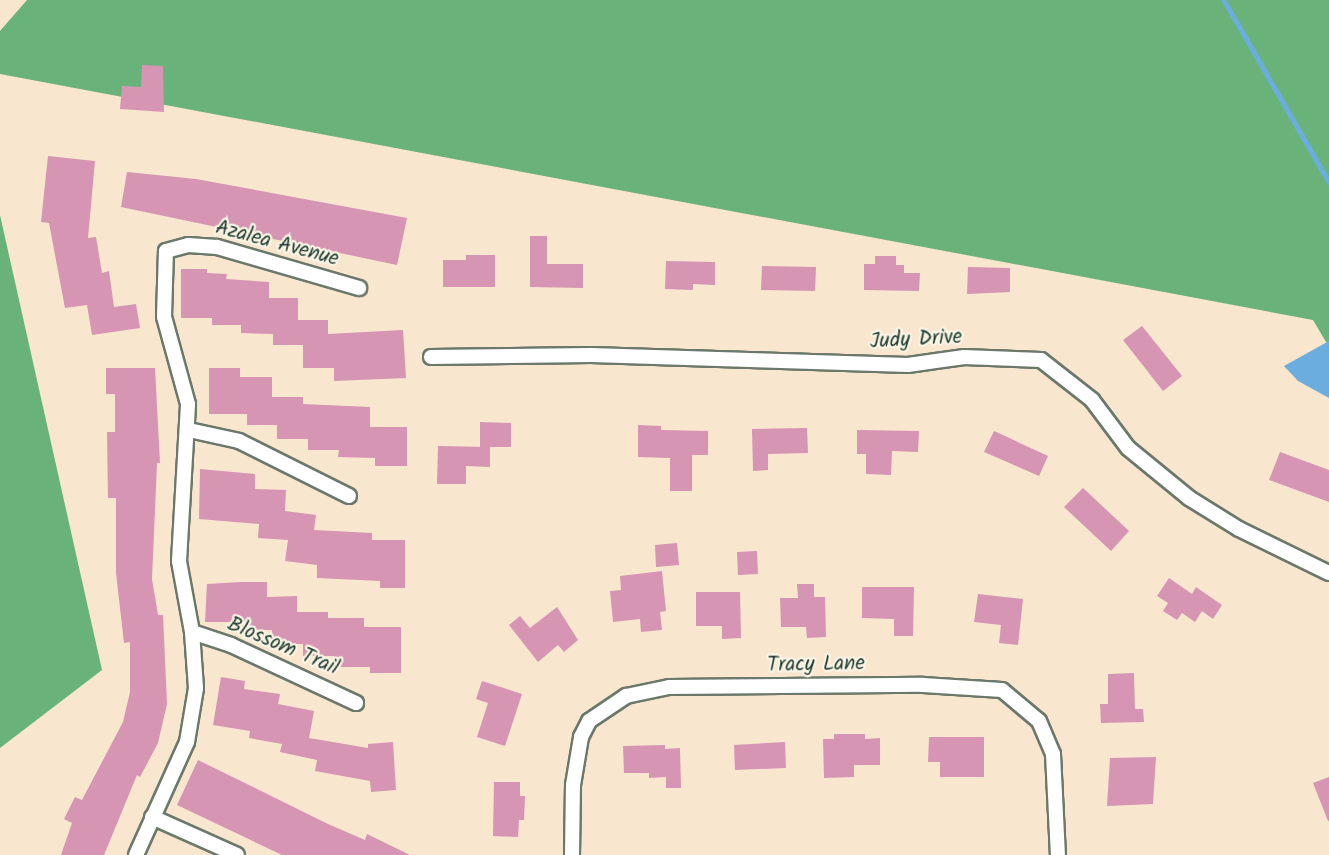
<!DOCTYPE html>
<html>
<head>
<meta charset="utf-8">
<style>
	body { margin:0 }
	#map { position:relative; width:1329px; height:855px; overflow:hidden; background:#f8e6cf; font-family:Kalam,sans-serif }
	div>[style] { position:absolute }
	[style*='--x'] { left:calc(var(--x)*1px); top:calc(var(--y)*1px); width:calc(var(--w)*1px); rotate:calc(var(--a)*1deg) }
	.forest>* { inset:0; background:#69b37b }
	.water>* { inset:0; background:#6cade0 }
	.stream>* { height:4.5px; margin:-2.25px; padding:0 2.25px; transform-origin:2.25px; border-radius:2.25px; background:#6cade0 }
	.building>* { inset:0; background:#d595b3 }
	.roads { filter:drop-shadow(2px 0 #6b786a) drop-shadow(-2px 0 #6b786a) drop-shadow(0 2px #6b786a) drop-shadow(0 -2px #6b786a) }
	.minor>* { height:14px; margin:-7px; padding:0 7px; transform-origin:7px; border-radius:7px; background:#fff }
	span { translate:-50% -50%; white-space:nowrap; text-align:center; line-height:1.15; -webkit-text-stroke:4.5px #fcf5e5; paint-order:stroke }
	.street-label { font-size:21px; color:#1f3d34 }
</style>
</head>
<body>
<div id="map">
	<div class="forest">
		<i style="clip-path:polygon(27px 0,1329px 0,1329px 347px,1313px 320px,0 74px,0 31px)"></i>
		<i style="clip-path:polygon(0 215px,102px 670px,0 748px)"></i>
	</div>
	<div class="water">
		<i style="clip-path:polygon(1329px 341px,1329px 398px,1298px 381px,1284px 366px)"></i>
	</div>
	<div class="stream">
		<i style="--x:1224;--y:0;--w:210;--a:60"></i>
	</div>
	<div class="building">
		<i style="clip-path:polygon(142px 65px,163px 66px,164px 112px,120px 109px,122px 86px,141px 87px)"></i>
		<i style="clip-path:polygon(48px 156px,95px 161px,88px 238px,96px 237px,102px 273px,109px 271px,114px 307px,136px 304px,140px 328px,92px 335px,87px 305px,65px 308px,49px 223px,41px 222px)"></i>
		<i style="clip-path:polygon(127px 172px,196px 179px,407px 218px,397px 265px,121px 207px)"></i>
		<i style="clip-path:polygon(530px 236px,547px 236px,547px 264px,583px 264px,583px 288px,530px 287px)"></i>
		<i style="clip-path:polygon(466px 255px,495px 255px,495px 287px,443px 287px,443px 260px,466px 260px)"></i>
		<i style="clip-path:polygon(875px 256px,896px 256px,896px 265px,904px 265px,904px 273px,920px 273px,919px 291px,864px 290px,864px 264px,875px 264px)"></i>
		<i style="clip-path:polygon(666px 261px,715px 262px,715px 285px,693px 284px,693px 290px,665px 289px)"></i>
		<i style="clip-path:polygon(762px 266px,816px 267px,815px 291px,761px 290px)"></i>
		<i style="clip-path:polygon(968px 267px,1010px 268px,1010px 292px,967px 294px)"></i>
		<i style="clip-path:polygon(181px 269px,207px 269px,207px 273px,227px 274px,226px 279px,269px 282px,269px 298px,298px 298px,298px 320px,328px 320px,328px 334px,403px 330px,406px 378px,334px 381px,334px 368px,303px 368px,303px 345px,273px 345px,273px 334px,241px 333px,241px 325px,212px 325px,212px 318px,181px 318px)"></i>
		<i style="clip-path:polygon(1142px 326px,1182px 376px,1163px 391px,1123px 340px)"></i>
		<i style="clip-path:polygon(106px 368px,155px 368px,160px 463px,157px 463px,152px 579px,158px 615px,163px 615px,167px 704px,158px 743px,140px 777px,137px 775px,104px 855px,61px 855px,72px 823px,64px 819px,75px 797px,82px 800px,123px 722px,130px 692px,130px 642px,124px 643px,116px 573px,116px 498px,108px 498px,107px 432px,115px 432px,115px 394px,106px 394px)"></i>
		<i style="clip-path:polygon(209px 368px,240px 368px,240px 377px,272px 377px,272px 397px,303px 397px,303px 404px,370px 407px,370px 427px,407px 427px,407px 466px,375px 466px,375px 458px,338px 457px,339px 450px,308px 450px,308px 439px,277px 439px,277px 425px,247px 425px,247px 414px,209px 414px)"></i>
		<i style="clip-path:polygon(480px 422px,511px 423px,511px 447px,480px 447px)"></i>
		<i style="clip-path:polygon(638px 425px,661px 426px,661px 430px,708px 431px,708px 455px,692px 455px,692px 491px,670px 491px,670px 458px,638px 457px)"></i>
		<i style="clip-path:polygon(807px 428px,808px 453px,768px 454px,768px 470px,753px 471px,752px 429px)"></i>
		<i style="clip-path:polygon(857px 430px,919px 431px,918px 452px,892px 451px,891px 475px,866px 474px,866px 454px,857px 454px)"></i>
		<i style="clip-path:polygon(994px 431px,1048px 456px,1039px 476px,984px 452px)"></i>
		<i style="clip-path:polygon(438px 446px,490px 447px,490px 467px,466px 466px,466px 484px,437px 484px)"></i>
		<i style="clip-path:polygon(1280px 452px,1329px 470px,1329px 502px,1269px 480px)"></i>
		<i style="clip-path:polygon(200px 469px,255px 474px,255px 489px,286px 490px,285px 511px,316px 515px,314px 530px,372px 533px,372px 540px,405px 540px,405px 588px,380px 588px,380px 581px,317px 578px,317px 565px,285px 561px,288px 540px,258px 538px,259px 524px,199px 519px)"></i>
		<i style="clip-path:polygon(1083px 488px,1129px 531px,1111px 551px,1064px 507px)"></i>
		<i style="clip-path:polygon(677px 543px,679px 565px,656px 567px,655px 545px)"></i>
		<i style="clip-path:polygon(757px 551px,758px 574px,738px 575px,737px 552px)"></i>
		<i style="clip-path:polygon(662px 571px,666px 611px,660px 612px,662px 630px,641px 632px,640px 619px,613px 622px,610px 591px,621px 590px,620px 576px)"></i>
		<i style="clip-path:polygon(1169px 578px,1192px 594px,1196px 587px,1222px 605px,1213px 619px,1202px 611px,1195px 622px,1182px 613px,1177px 620px,1163px 611px,1168px 603px,1157px 596px)"></i>
		<i style="clip-path:polygon(241px 582px,267px 582px,267px 597px,297px 596px,297px 612px,328px 612px,328px 618px,364px 618px,364px 627px,401px 627px,401px 673px,370px 673px,370px 667px,334px 667px,334px 656px,303px 656px,303px 644px,273px 644px,272px 630px,241px 630px,241px 622px,205px 622px,207px 584px)"></i>
		<i style="clip-path:polygon(797px 584px,814px 584px,814px 597px,825px 597px,826px 637px,807px 638px,806px 627px,781px 627px,780px 598px,798px 598px)"></i>
		<i style="clip-path:polygon(862px 587px,914px 587px,913px 636px,894px 636px,894px 619px,862px 618px)"></i>
		<i style="clip-path:polygon(696px 592px,740px 592px,741px 638px,722px 639px,722px 626px,696px 626px)"></i>
		<i style="clip-path:polygon(978px 594px,1023px 599px,1018px 645px,999px 643px,1001px 625px,974px 622px)"></i>
		<i style="clip-path:polygon(557px 607px,578px 640px,564px 652px,558px 645px,538px 662px,509px 625px,520px 616px,530px 628px)"></i>
		<i style="clip-path:polygon(1134px 673px,1135px 709px,1143px 709px,1144px 722px,1101px 723px,1100px 704px,1108px 704px,1108px 674px)"></i>
		<i style="clip-path:polygon(221px 677px,245px 681px,244px 689px,280px 694px,278px 704px,314px 711px,309px 738px,368px 748px,368px 744px,393px 742px,396px 790px,371px 792px,370px 781px,315px 771px,317px 760px,280px 752px,282px 744px,249px 738px,250px 731px,213px 725px)"></i>
		<i style="clip-path:polygon(482px 681px,522px 694px,505px 746px,477px 737px,488px 703px,476px 699px)"></i>
		<i style="clip-path:polygon(834px 734px,865px 734px,865px 739px,880px 738px,880px 765px,854px 765px,854px 777px,824px 778px,823px 739px,834px 739px)"></i>
		<i style="clip-path:polygon(929px 737px,984px 737px,984px 777px,940px 777px,940px 762px,928px 762px)"></i>
		<i style="clip-path:polygon(785px 742px,786px 768px,735px 770px,734px 745px)"></i>
		<i style="clip-path:polygon(665px 745px,665px 749px,680px 748px,681px 788px,666px 788px,666px 777px,649px 778px,649px 773px,624px 773px,623px 746px)"></i>
		<i style="clip-path:polygon(1156px 757px,1153px 804px,1107px 806px,1110px 758px)"></i>
		<i style="clip-path:polygon(198px 760px,328px 824px,365px 840px,367px 834px,410px 855px,282px 855px,177px 805px)"></i>
		<i style="clip-path:polygon(1329px 777px,1329px 821px,1328px 821px,1313px 783px)"></i>
		<i style="clip-path:polygon(494px 782px,520px 782px,520px 796px,525px 796px,524px 820px,519px 820px,518px 837px,493px 836px)"></i>
	</div>
	<div class="roads">
		<div class="minor">
			<i style="--x:431;--y:357;--w:160;--a:-0.7"></i>
			<i style="--x:591;--y:355;--w:317;--a:1.8"></i>
			<i style="--x:908;--y:365;--w:57;--a:-8.1"></i>
			<i style="--x:964;--y:357;--w:77;--a:2.2"></i>
			<i style="--x:1041;--y:360;--w:65;--a:38.1"></i>
			<i style="--x:1092;--y:400;--w:60;--a:53.1"></i>
			<i style="--x:1128;--y:448;--w:79;--a:39.3"></i>
			<i style="--x:1189;--y:498;--w:59;--a:31.8"></i>
			<i style="--x:1239;--y:529;--w:100;--a:26.1"></i>
			<i style="--x:189;--y:430;--w:51;--a:12.4"></i>
			<i style="--x:239;--y:441;--w:123;--a:26.6"></i>
			<i style="--x:192;--y:632;--w:41;--a:18.4"></i>
			<i style="--x:231;--y:645;--w:138;--a:24.9"></i>
			<i style="--x:152;--y:817;--w:93;--a:24.1"></i>
			<i style="--x:136;--y:855;--w:124;--a:-65.7"></i>
			<i style="--x:187;--y:742;--w:55;--a:-80.5"></i>
			<i style="--x:196;--y:688;--w:56;--a:-94.1"></i>
			<i style="--x:192;--y:632;--w:72;--a:-100.4"></i>
			<i style="--x:179;--y:561;--w:157;--a:-86.7"></i>
			<i style="--x:188;--y:404;--w:90;--a:-105.4"></i>
			<i style="--x:164;--y:317;--w:66;--a:-88.3"></i>
			<i style="--x:166;--y:251;--w:23;--a:-15"></i>
			<i style="--x:188;--y:245;--w:29;--a:4"></i>
			<i style="--x:217;--y:247;--w:148;--a:16.1"></i>
			<i style="--x:572;--y:855;--w:70;--a:-89.2"></i>
			<i style="--x:573;--y:785;--w:49;--a:-80.5"></i>
			<i style="--x:581;--y:737;--w:18;--a:-63"></i>
			<i style="--x:589;--y:721;--w:45;--a:-34"></i>
			<i style="--x:626;--y:696;--w:44;--a:-11.8"></i>
			<i style="--x:669;--y:687;--w:254;--a:-0.5"></i>
			<i style="--x:923;--y:685;--w:79;--a:3.6"></i>
			<i style="--x:1002;--y:690;--w:48;--a:40"></i>
			<i style="--x:1039;--y:721;--w:36;--a:67"></i>
			<i style="--x:1053;--y:754;--w:101;--a:87.2"></i>
		</div>
	</div>
	<div class="street-label">
		<span style="left:277px;top:244px;rotate:15deg">Azalea Avenue</span>
		<span style="left:916px;top:340px;rotate:-3deg">Judy Drive</span>
		<span style="left:283px;top:647px;rotate:23deg">Blossom Trail</span>
		<span style="left:816px;top:665px;rotate:-1deg">Tracy Lane</span>
	</div>
</div>
</body>
</html>
